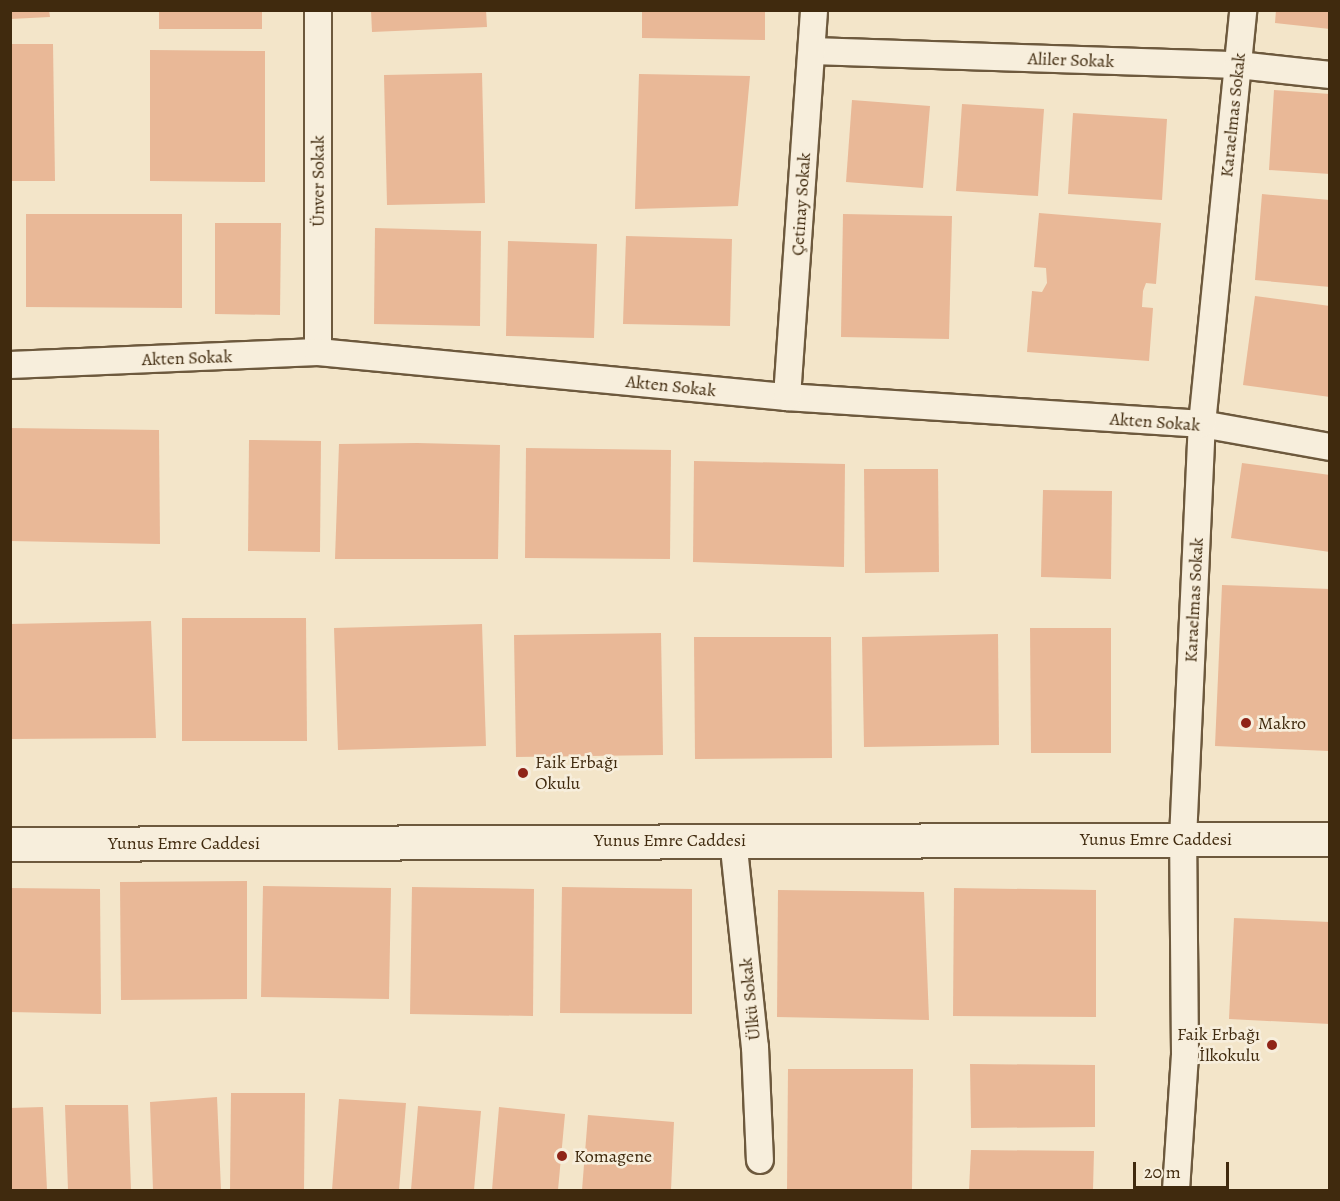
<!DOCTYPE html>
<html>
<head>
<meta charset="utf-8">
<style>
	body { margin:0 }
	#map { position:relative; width:1340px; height:1201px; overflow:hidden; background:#f3e5c9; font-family:Alegreya,serif }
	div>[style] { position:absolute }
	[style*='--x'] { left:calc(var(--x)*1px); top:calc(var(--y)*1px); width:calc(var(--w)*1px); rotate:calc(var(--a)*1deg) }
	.building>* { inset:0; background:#e9b897 }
	.roads { filter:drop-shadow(2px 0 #6d593d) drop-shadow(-2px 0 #6d593d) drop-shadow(0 2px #6d593d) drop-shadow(0 -2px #6d593d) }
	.street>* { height:26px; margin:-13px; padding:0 13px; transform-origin:13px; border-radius:13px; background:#f7eedc }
	.secondary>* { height:33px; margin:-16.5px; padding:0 16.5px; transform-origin:16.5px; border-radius:16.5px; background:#f7eedc }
	.dots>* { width:16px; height:16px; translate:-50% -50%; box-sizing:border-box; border:3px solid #f7eedc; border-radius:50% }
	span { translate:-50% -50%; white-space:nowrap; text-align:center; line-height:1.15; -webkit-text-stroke:5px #f7eedc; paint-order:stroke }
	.street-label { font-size:18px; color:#402a0e }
	.poi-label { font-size:18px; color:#402a0e }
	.left { translate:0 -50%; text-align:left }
	.right { translate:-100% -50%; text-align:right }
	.frame { position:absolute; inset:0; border:12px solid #402a0e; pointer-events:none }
	.scale { position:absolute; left:1133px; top:1162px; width:96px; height:27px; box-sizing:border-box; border:3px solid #402a0e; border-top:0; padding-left:8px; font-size:18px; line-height:21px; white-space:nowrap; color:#402a0e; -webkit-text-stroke:4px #f7eedc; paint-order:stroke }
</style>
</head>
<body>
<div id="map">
	<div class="building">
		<i style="clip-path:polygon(10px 10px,49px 10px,50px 17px,10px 19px)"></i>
		<i style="clip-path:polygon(159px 10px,262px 10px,262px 29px,159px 29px)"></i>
		<i style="clip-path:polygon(371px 10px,486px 10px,487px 27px,372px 32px)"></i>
		<i style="clip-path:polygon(642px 10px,765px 10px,765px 40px,642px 38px)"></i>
		<i style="clip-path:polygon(1276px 10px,1330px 10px,1330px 29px,1275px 23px)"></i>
		<i style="clip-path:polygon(10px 44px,53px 44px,55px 181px,10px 181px)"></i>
		<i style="clip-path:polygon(150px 50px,265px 51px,265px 182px,150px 181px)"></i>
		<i style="clip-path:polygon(482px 73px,485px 203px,387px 205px,384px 75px)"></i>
		<i style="clip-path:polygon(639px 74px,750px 76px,738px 206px,635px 209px)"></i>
		<i style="clip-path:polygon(1274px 90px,1330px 94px,1330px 174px,1269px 170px)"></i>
		<i style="clip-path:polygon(852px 100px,930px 106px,923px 188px,846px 182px)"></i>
		<i style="clip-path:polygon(962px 104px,1044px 109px,1038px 196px,956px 191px)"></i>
		<i style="clip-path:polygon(1073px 113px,1167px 119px,1162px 200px,1068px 194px)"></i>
		<i style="clip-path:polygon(1262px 194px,1330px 200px,1330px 287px,1255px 280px)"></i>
		<i style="clip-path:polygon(1039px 213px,1161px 223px,1156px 284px,1146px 283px,1143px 291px,1142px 307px,1153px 308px,1149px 361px,1027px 352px,1032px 291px,1042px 292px,1047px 283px,1046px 268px,1034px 267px)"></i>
		<i style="clip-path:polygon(26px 214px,182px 214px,182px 308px,26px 307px)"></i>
		<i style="clip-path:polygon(843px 214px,952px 216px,949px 339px,841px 337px)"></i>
		<i style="clip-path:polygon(215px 223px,281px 223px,280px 315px,215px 314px)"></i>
		<i style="clip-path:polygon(375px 228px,481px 231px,480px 326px,374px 324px)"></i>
		<i style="clip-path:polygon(626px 236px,732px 239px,730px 326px,623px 324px)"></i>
		<i style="clip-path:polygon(508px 241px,597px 244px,594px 338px,506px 336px)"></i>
		<i style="clip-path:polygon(1255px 296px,1330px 306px,1330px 397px,1243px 385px)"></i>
		<i style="clip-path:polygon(10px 428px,159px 430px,160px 544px,10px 541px)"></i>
		<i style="clip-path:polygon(249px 440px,321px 441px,320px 552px,248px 551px)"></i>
		<i style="clip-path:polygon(417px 443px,500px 445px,498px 559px,335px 559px,339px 444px)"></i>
		<i style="clip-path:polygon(526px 448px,671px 450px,670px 559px,525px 558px)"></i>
		<i style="clip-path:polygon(694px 461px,845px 464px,844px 567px,693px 562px)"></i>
		<i style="clip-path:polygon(1242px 463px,1330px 475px,1330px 552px,1231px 538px)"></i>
		<i style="clip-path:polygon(864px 469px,938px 469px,939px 572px,865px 573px)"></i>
		<i style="clip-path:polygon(1043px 490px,1112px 491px,1111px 579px,1041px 577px)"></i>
		<i style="clip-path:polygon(1222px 585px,1330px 589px,1329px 751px,1215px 746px)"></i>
		<i style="clip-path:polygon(182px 618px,306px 618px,307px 741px,182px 741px)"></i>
		<i style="clip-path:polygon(151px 621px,156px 738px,10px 739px,10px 624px)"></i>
		<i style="clip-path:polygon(482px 624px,486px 746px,338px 750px,334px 628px)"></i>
		<i style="clip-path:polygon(1030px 628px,1111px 628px,1111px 753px,1031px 753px)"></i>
		<i style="clip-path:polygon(661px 633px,663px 755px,516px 757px,514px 635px)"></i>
		<i style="clip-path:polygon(998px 634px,999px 745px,864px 747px,862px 637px)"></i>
		<i style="clip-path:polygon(694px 637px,831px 637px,832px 758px,695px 759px)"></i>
		<i style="clip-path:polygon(247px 881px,247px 999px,121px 1000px,120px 882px)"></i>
		<i style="clip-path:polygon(263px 886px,391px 888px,389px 999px,261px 997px)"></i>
		<i style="clip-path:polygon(412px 887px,534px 889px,533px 1016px,410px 1014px)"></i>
		<i style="clip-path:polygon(562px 887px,692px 889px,692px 1014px,560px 1013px)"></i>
		<i style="clip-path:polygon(10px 888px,100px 889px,101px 1014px,10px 1012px)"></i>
		<i style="clip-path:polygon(954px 888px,1096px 890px,1096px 1017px,953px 1016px)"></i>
		<i style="clip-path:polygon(778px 890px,924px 892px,929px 1020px,777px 1017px)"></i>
		<i style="clip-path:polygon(1234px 918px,1330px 922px,1330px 1024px,1229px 1019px)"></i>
		<i style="clip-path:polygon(970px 1064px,1095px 1065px,1095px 1127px,971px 1128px)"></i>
		<i style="clip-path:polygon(788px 1069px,913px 1069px,912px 1190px,787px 1190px)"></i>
		<i style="clip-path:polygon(231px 1093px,305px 1093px,304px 1190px,230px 1190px)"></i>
		<i style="clip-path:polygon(217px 1097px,221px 1190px,153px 1190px,150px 1102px)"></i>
		<i style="clip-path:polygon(339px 1099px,406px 1103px,399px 1190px,332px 1190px)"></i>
		<i style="clip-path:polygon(65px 1105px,128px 1105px,131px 1190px,68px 1190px)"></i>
		<i style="clip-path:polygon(418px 1106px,481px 1111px,474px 1190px,411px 1190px)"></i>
		<i style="clip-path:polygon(43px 1107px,47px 1190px,10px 1190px,10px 1108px)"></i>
		<i style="clip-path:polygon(499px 1107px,565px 1114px,558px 1190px,492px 1190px)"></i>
		<i style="clip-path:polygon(588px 1115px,674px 1122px,671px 1190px,582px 1190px)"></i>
		<i style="clip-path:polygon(971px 1150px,1094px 1151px,1093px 1190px,969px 1190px)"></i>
	</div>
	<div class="roads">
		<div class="street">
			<i style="--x:318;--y:10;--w:342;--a:90"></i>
			<i style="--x:812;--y:51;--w:426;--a:1.9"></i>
			<i style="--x:1238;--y:65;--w:93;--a:6.2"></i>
			<i style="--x:10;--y:365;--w:308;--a:-2.4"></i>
			<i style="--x:318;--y:352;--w:471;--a:5.5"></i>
			<i style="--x:787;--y:397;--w:416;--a:3.7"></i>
			<i style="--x:1202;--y:424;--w:130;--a:10.2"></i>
			<i style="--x:787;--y:397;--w:388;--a:-86"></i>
			<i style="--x:733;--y:839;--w:209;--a:84"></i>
			<i style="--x:755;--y:1047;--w:113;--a:87.5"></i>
			<i style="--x:1176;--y:1190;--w:136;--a:-86.2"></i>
			<i style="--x:1185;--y:1054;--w:215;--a:-90.5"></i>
			<i style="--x:1183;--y:839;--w:415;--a:-87.4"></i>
			<i style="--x:1202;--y:424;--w:416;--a:-84.3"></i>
		</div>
		<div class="secondary">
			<i style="--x:10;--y:844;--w:1320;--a:-0.22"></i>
		</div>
	</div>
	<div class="dots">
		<i style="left:1246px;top:723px;background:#8f2418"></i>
		<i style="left:523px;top:773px;background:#8f2418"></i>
		<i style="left:1272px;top:1045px;background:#8f2418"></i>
		<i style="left:562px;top:1156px;background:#8f2418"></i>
	</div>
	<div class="street-label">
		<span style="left:1071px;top:60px;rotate:2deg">Aliler Sokak</span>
		<span style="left:1233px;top:115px;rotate:-84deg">Karaelmas Sokak</span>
		<span style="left:318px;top:181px;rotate:-90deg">Ünver Sokak</span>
		<span style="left:801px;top:204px;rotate:-86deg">Çetinay Sokak</span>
		<span style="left:187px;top:358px;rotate:-2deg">Akten Sokak</span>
		<span style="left:671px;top:386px;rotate:6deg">Akten Sokak</span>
		<span style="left:1155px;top:422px;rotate:4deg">Akten Sokak</span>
		<span style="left:1194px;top:600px;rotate:-87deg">Karaelmas Sokak</span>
		<span style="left:1156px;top:839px">Yunus Emre Caddesi</span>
		<span style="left:670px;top:840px">Yunus Emre Caddesi</span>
		<span style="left:184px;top:843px">Yunus Emre Caddesi</span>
		<span style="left:750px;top:999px;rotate:-96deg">Ülkü Sokak</span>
	</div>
	<div class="poi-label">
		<span class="left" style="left:1258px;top:723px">Makro</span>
		<span class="left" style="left:535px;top:773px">Faik Erbağı<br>Okulu</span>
		<span class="right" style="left:1260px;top:1045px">Faik Erbağı<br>İlkokulu</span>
		<span class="left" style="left:574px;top:1156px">Komagene</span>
	</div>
	<div class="frame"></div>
	<div class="scale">20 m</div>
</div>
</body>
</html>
